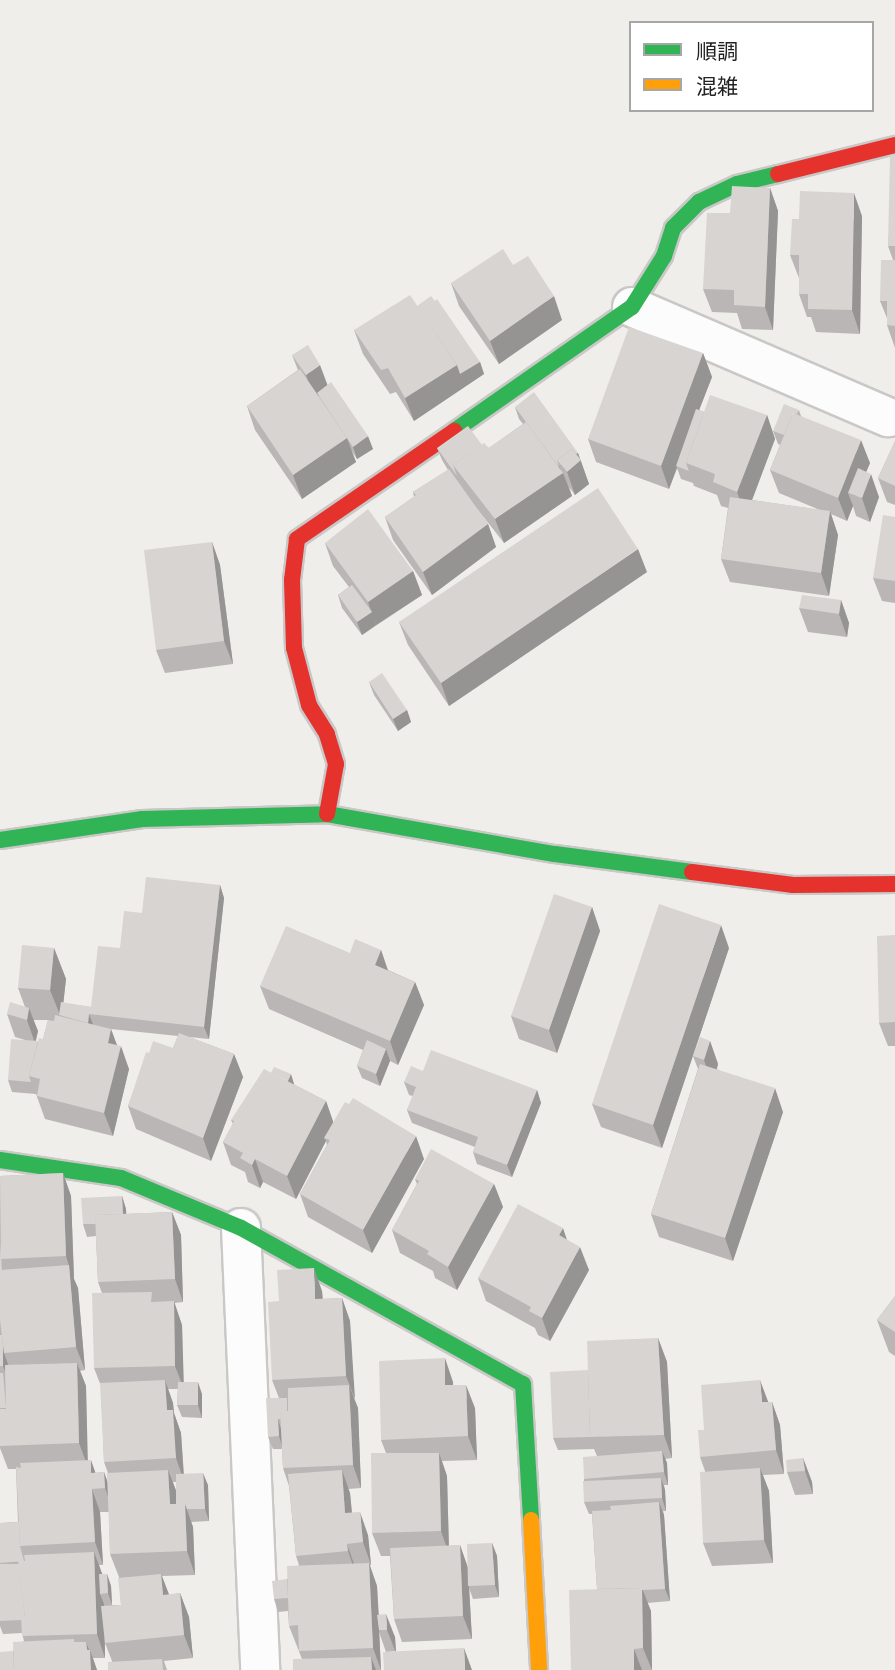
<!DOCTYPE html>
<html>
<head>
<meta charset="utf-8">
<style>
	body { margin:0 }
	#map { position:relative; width:895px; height:1670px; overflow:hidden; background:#f0eeeb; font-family:Helvetica,"Noto Sans JP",sans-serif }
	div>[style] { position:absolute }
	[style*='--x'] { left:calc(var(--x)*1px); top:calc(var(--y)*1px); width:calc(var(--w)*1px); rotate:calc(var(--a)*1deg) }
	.roads { filter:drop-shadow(2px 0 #c9c8c7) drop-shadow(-2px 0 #c9c8c7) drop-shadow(0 2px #c9c8c7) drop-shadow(0 -2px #c9c8c7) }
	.street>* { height:38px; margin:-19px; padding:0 19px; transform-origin:19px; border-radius:19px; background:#fdfcfc }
	.fast>* { height:16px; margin:-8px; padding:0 8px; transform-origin:8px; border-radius:8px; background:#30b455 }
	.slow>* { height:16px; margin:-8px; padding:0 8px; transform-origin:8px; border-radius:8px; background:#ff9f0a }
	.jam>* { height:16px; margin:-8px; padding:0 8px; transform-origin:8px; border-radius:8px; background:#e5322d }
	.wall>* { inset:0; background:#b9b6b5 }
	.shaded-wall>* { inset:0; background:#969493 }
	.building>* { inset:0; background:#d7d4d2 }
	span { translate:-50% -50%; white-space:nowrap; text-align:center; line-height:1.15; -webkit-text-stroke:7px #fff; paint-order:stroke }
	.legend { position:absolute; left:629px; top:21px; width:245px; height:91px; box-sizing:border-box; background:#fff; border:2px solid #a7a7a7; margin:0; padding:9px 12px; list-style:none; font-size:21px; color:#222 }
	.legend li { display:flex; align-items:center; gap:14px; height:35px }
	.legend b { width:35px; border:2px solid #a7a7a7 }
</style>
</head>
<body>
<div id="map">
	<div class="roads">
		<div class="street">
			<i style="--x:632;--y:307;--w:279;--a:23.3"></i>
			<i style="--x:241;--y:1228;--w:442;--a:87.5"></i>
		</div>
		<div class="fast">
			<i style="--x:454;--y:431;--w:217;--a:-34.9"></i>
			<i style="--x:632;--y:307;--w:60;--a:-57.9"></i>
			<i style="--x:664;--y:256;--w:29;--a:-72"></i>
			<i style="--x:673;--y:228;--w:37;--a:-45"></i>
			<i style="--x:699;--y:202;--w:42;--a:-25.3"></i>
			<i style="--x:737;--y:184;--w:42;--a:-13.7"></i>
			<i style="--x:0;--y:840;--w:144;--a:-8.4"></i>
			<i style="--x:142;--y:819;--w:185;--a:-1.5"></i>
			<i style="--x:327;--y:814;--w:231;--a:10"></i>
			<i style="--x:555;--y:854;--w:138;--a:7.5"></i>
			<i style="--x:0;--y:1160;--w:122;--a:8.5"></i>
			<i style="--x:121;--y:1178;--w:130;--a:22.6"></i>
			<i style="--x:241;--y:1228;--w:322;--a:29"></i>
			<i style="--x:523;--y:1384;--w:136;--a:86.6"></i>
		</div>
		<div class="slow">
			<i style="--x:531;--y:1520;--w:150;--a:86.9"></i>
		</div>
		<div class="jam">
			<i style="--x:778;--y:174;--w:121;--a:-13.9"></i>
			<i style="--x:327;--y:814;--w:51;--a:-79.8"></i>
			<i style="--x:336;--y:764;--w:31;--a:-107"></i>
			<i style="--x:327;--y:734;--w:34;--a:-122"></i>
			<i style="--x:309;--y:705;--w:59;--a:-104.7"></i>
			<i style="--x:294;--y:648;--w:68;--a:-91.7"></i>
			<i style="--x:292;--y:580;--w:41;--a:-83"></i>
			<i style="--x:297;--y:539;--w:191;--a:-34.5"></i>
			<i style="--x:692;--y:872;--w:102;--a:7.3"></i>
			<i style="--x:793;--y:885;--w:102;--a:-0.6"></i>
		</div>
	</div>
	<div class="wall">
		<i style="clip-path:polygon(895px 155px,895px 348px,887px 325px,887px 318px,880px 301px,893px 260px,888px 246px)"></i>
		<i style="clip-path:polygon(770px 188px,778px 211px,773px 330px,742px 329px,737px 313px,712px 312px,703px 289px,730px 213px)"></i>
		<i style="clip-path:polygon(862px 216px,860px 334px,816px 332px,811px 317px,807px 317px,799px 294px,799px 278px,790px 255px)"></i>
		<i style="clip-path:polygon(513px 265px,562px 320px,499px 364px,459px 306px,451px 283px)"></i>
		<i style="clip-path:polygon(417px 306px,480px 362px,484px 374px,414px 421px,396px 392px,390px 394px,363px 354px,354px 330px)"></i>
		<i style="clip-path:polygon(703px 353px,712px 377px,699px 410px,704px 412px,767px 415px,775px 439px,752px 500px,820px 510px,779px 493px,770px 470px,780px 445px,778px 444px,773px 431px,799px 410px,801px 416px,870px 463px,866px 472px,879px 497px,870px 522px,856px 516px,853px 506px,847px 521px,831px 514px,838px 535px,829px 596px,730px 582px,721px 559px,728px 508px,721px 506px,717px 495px,694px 486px,693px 483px,681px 479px,677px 468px,669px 489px,596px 462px,588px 439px)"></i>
		<i style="clip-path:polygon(292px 355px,327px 385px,373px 449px,357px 459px,351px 450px,356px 462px,302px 499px,255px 430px,247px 406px,298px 370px)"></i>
		<i style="clip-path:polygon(515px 407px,578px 453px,589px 484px,575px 495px,569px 487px,572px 496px,504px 543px,471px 501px,488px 524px,496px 547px,432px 595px,393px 540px,385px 517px,414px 497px,413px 492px,448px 470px,442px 460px,437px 448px,482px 445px,489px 448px,523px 424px,519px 419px)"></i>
		<i style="clip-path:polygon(895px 441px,895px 505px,887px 502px,878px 478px)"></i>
		<i style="clip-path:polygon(895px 517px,895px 603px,882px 601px,873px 578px)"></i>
		<i style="clip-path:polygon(212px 542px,220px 565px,233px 664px,165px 673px,156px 650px)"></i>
		<i style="clip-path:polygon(325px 543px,413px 571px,422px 595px,362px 635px,342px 608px,338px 595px,349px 587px,333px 566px)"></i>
		<i style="clip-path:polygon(647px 572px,449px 706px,408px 645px,399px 622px)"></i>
		<i style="clip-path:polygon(841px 600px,849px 623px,847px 637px,808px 632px,799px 608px)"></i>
		<i style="clip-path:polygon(369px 682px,407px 710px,411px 722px,398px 731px,374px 695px)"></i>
		<i style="clip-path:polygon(evenodd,220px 885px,224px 898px,209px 1039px,189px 1037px,234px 1054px,243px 1077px,211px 1161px,136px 1129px,128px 1106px,149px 1053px,173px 1048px,178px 1036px,111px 1029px,117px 1045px,129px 1069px,113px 1136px,45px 1119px,36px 1094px,12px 1092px,8px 1080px,25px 1040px,15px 1037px,7px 1014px,25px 1007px,18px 988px,54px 948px,66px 979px,63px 1003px,91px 1007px,120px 948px,142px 913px,220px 885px,33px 1020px,48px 1020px,43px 1039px,38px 1042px,36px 1041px,38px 1031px,33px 1020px)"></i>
		<i style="clip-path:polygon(592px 907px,600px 931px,557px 1053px,519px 1039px,511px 1016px)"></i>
		<i style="clip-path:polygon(895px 935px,895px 1046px,888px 1046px,879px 1023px)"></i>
		<i style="clip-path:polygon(729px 948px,662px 1148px,601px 1127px,592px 1104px)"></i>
		<i style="clip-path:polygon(381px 950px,388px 970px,415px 982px,424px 1005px,398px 1065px,390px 1061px,380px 1086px,362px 1078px,357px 1066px,363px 1050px,269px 1009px,260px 986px,350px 953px)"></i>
		<i style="clip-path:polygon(710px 1041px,718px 1064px,717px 1069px,783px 1112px,733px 1261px,659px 1237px,651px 1214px,698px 1069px,693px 1056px)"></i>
		<i style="clip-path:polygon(423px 1071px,537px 1090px,541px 1103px,512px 1177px,477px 1164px,473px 1152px,475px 1147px,412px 1123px,407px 1110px,413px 1096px,409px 1095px,404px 1082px)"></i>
		<i style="clip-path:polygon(295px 1085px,326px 1101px,333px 1122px,424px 1159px,372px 1253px,308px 1217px,300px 1194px,327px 1145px,326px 1141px,296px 1199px,263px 1182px,260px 1188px,248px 1182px,245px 1172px,231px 1165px,223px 1142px,233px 1124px,231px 1120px)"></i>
		<i style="clip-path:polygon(evenodd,63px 1173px,71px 1196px,74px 1279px,78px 1288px,85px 1370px,80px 1371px,86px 1386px,87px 1460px,95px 1473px,104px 1472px,108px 1483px,108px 1473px,104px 1462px,101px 1386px,94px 1368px,102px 1293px,98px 1282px,96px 1236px,87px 1237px,83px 1224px,122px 1196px,126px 1209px,126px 1214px,172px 1212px,181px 1235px,183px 1302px,174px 1303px,182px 1325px,183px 1382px,202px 1394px,202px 1418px,182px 1417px,177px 1405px,178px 1389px,168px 1389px,173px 1403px,174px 1413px,181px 1433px,184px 1474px,208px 1485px,209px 1521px,191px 1522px,193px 1527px,195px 1575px,162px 1576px,169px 1595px,180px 1593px,189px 1617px,193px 1658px,164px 1661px,167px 1670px,108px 1670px,112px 1661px,105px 1643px,105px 1658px,93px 1658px,97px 1670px,0 1670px,13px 1651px,24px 1641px,22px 1633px,3px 1634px,0 1626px,0 1523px,18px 1522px,16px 1469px,8px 1469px,0 1448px,0 1176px,63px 1173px,173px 1482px,176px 1482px,176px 1491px,173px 1482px,63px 1173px,100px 1512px,109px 1512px,110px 1554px,119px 1577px,121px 1605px,112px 1605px,111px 1586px,107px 1574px,102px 1574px,99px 1565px,103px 1565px,100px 1512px)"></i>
		<i style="clip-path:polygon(415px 1179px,494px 1184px,503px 1207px,457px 1290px,435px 1278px,433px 1271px,400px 1253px,392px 1230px,417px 1184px)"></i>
		<i style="clip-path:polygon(567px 1240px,589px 1270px,550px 1341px,538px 1335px,535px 1328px,486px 1301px,478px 1278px)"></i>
		<i style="clip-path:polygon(322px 1291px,323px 1299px,342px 1298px,350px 1321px,354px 1399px,358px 1408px,361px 1488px,348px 1489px,350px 1493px,352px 1512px,368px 1535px,371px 1565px,370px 1566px,377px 1586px,379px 1615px,395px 1637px,396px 1651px,386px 1652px,379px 1632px,381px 1670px,293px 1670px,302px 1659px,289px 1626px,288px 1611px,278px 1612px,274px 1599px,287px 1579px,299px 1565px,296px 1556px,289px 1486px,283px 1468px,282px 1449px,273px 1449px,268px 1437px,279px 1398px,272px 1380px,279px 1301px)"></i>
		<i style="clip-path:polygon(895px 1296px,895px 1356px,889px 1352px,877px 1320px)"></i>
		<i style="clip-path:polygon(658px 1338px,667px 1362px,672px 1458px,665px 1459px,667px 1463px,668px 1485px,664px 1485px,665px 1490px,666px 1511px,663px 1511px,664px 1515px,670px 1601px,647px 1603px,651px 1611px,652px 1670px,571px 1670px,597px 1589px,592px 1514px,589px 1514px,584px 1502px,584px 1479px,597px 1456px,594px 1449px,558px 1450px,553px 1438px,588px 1370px)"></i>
		<i style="clip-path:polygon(453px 1382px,453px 1385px,475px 1408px,477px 1460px,442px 1461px,447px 1476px,449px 1546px,460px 1545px,468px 1568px,492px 1543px,497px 1556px,499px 1597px,473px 1599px,469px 1588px,472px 1639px,402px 1642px,394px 1619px,390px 1556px,381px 1556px,372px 1533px,386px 1453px,381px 1440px)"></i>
		<i style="clip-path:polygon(768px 1402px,772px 1402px,780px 1425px,784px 1474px,763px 1475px,769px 1491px,773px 1563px,712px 1566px,703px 1543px,705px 1471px,700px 1457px,704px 1430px)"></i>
		<i style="clip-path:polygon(803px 1458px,812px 1482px,813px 1494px,795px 1495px,787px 1472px)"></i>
	</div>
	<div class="shaded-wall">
		<i style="clip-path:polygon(770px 188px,778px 211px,773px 330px,765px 307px)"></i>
		<i style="clip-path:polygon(854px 193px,862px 216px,860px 334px,852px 310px)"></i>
		<i style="clip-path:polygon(554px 296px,562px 320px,499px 364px,490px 341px)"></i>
		<i style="clip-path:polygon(703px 353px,712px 377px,677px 467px,676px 466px,677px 468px,669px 489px,661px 466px)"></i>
		<i style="clip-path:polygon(480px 362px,484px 374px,414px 421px,405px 398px,457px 365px)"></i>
		<i style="clip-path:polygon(320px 365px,329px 389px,314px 399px,306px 375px)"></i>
		<i style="clip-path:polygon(767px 415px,775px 439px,746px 516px,737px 492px)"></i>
		<i style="clip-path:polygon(368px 436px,373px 449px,357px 459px,353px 447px)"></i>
		<i style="clip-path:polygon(347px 438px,356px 462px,302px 499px,293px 475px)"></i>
		<i style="clip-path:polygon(861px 440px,870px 463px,856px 496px,848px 493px,853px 506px,847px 521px,838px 498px)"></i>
		<i style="clip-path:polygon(578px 453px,589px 484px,575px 495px,567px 472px,561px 465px)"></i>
		<i style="clip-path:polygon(559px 466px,562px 474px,563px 473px,572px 496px,504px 543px,495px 519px)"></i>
		<i style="clip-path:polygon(871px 474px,879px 497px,870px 522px,862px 498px)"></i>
		<i style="clip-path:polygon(830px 511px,838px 535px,829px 596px,821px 573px)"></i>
		<i style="clip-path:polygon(488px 524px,496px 547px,432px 595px,423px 572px)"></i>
		<i style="clip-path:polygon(212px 542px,220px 565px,233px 664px,224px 641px)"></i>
		<i style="clip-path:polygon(638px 549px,647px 572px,449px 706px,441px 683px)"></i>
		<i style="clip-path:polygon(413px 571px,422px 595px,376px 625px,368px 602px)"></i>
		<i style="clip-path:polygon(841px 600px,849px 623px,847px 637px,839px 614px)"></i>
		<i style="clip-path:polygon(372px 612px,376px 625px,362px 635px,357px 622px)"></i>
		<i style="clip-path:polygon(407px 710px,411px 722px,398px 731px,393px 719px)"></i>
		<i style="clip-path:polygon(220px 885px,224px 898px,209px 1039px,204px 1027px)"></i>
		<i style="clip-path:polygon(592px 907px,600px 931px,557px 1053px,549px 1030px)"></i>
		<i style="clip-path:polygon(721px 925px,729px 948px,662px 1148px,653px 1125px)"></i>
		<i style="clip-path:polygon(54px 948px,66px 979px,62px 1016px,60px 1015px,50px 990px)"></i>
		<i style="clip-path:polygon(381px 950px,389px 974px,375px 965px)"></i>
		<i style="clip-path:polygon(415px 982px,424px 1005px,398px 1065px,390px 1041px)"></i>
		<i style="clip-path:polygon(29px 1008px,38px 1031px,35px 1043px,27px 1020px)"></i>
		<i style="clip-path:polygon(89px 1014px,94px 1027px,88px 1023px)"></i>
		<i style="clip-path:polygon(111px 1029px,119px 1051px,121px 1046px,129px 1069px,113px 1136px,104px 1113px,108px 1043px)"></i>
		<i style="clip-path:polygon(710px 1041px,718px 1064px,712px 1084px,704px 1060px)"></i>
		<i style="clip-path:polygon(386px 1049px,390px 1061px,380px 1086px,376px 1074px)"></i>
		<i style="clip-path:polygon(234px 1054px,243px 1077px,211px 1161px,203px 1138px)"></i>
		<i style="clip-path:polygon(291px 1074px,295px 1087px,287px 1082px)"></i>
		<i style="clip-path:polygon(775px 1088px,783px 1112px,733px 1261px,725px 1238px)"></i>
		<i style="clip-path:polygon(537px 1090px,541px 1103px,512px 1177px,507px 1165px)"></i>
		<i style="clip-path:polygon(326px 1101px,334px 1124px,324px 1138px,326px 1141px,296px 1199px,287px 1176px)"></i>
		<i style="clip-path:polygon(416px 1136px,424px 1159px,372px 1253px,363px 1230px)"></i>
		<i style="clip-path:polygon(255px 1159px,263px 1182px,260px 1188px,252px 1165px)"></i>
		<i style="clip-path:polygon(63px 1173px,71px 1196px,74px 1279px,78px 1288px,85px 1370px,76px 1347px,69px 1266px,66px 1256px)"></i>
		<i style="clip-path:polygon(494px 1184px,503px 1207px,457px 1290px,448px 1267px)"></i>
		<i style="clip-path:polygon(122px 1196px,126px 1209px,128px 1234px,123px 1222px)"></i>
		<i style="clip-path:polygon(172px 1212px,181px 1235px,183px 1302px,175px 1279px)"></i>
		<i style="clip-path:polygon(563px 1228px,571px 1252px,559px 1235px)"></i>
		<i style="clip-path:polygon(580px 1247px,589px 1270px,550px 1341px,542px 1318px)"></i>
		<i style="clip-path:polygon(314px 1268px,322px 1291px,324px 1322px,315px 1299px)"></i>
		<i style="clip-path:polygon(342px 1298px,350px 1321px,355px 1399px,346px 1376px)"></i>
		<i style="clip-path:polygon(174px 1301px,182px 1325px,184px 1389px,175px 1366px)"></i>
		<i style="clip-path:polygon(3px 1335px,4px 1353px,8px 1364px,8px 1379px,3px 1366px)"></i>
		<i style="clip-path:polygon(658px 1338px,667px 1362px,672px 1458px,664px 1435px)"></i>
		<i style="clip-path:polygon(445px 1358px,453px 1382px,454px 1408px,445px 1385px)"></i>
		<i style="clip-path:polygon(77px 1363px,86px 1386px,88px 1467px,79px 1443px)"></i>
		<i style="clip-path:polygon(165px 1380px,173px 1403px,174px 1413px,181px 1433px,184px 1481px,176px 1458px,167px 1410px)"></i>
		<i style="clip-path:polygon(760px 1380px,769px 1404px,762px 1402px)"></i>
		<i style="clip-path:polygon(198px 1382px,202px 1394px,202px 1418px,198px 1405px)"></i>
		<i style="clip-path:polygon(349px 1385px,358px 1408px,361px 1488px,353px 1465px)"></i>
		<i style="clip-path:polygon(466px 1385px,475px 1408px,477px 1460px,468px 1436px)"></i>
		<i style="clip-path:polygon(772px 1402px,780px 1425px,784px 1474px,776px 1450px)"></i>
		<i style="clip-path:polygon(278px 1419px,282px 1432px,283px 1449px,279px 1436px)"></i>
		<i style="clip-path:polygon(662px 1451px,667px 1463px,668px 1485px,664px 1472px)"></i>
		<i style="clip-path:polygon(439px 1453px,447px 1476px,449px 1554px,441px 1531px)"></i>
		<i style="clip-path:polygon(803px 1458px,812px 1482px,813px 1494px,805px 1471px)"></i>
		<i style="clip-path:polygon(91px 1460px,99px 1483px,91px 1473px)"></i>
		<i style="clip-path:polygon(760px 1468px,769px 1491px,773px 1563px,764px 1540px)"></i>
		<i style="clip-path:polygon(168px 1470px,177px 1493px,177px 1510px,170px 1504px)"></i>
		<i style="clip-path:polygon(342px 1470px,350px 1493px,354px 1536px,345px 1513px)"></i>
		<i style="clip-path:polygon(104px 1472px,112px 1495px,113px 1511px,105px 1488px)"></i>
		<i style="clip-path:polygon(203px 1473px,208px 1485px,209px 1521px,205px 1509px)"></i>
		<i style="clip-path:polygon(661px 1478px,665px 1490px,666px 1511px,662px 1498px)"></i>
		<i style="clip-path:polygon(92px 1489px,100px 1512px,103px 1565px,95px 1542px)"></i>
		<i style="clip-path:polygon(659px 1502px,664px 1515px,670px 1601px,665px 1589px)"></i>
		<i style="clip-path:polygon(185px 1504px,193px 1527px,195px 1575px,187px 1551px)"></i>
		<i style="clip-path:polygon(360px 1512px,368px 1535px,371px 1565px,363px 1542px)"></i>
		<i style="clip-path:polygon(492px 1543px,497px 1556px,499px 1597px,495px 1585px)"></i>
		<i style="clip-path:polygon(347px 1544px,355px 1567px,356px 1574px,348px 1551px)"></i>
		<i style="clip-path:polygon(460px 1545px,468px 1568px,472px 1639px,463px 1616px)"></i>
		<i style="clip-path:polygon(94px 1552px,103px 1576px,100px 1594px,104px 1604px,105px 1658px,97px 1634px)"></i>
		<i style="clip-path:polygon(369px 1563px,377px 1586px,381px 1670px,373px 1648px)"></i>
		<i style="clip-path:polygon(107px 1574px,111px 1586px,112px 1605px,108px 1593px)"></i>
		<i style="clip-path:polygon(161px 1574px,170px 1597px,163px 1595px)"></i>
		<i style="clip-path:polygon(642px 1588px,651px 1611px,652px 1670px,643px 1648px)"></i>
		<i style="clip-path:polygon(180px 1593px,189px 1617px,193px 1658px,184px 1635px)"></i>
		<i style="clip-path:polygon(386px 1614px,395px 1637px,396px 1653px,387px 1630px)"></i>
		<i style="clip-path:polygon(86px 1642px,90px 1652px,90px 1650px,97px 1670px,91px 1670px)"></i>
		<i style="clip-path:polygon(464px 1648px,472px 1670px,465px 1670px)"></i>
		<i style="clip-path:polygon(634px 1649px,642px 1670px,634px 1670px)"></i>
		<i style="clip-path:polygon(371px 1657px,376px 1670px,372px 1670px)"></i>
	</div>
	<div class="building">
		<i style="clip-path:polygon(890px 155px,895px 155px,895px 246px,888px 246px)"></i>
		<i style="clip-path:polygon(732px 186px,770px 188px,765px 307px,734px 305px,734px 290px,703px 289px,707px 213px,730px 213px)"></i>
		<i style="clip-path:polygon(800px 191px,854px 193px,852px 310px,808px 309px,808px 294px,799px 294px,799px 255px,790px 255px,792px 219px,799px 219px)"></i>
		<i style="clip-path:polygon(503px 249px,513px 265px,528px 256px,554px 296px,490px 341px,451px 283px)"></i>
		<i style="clip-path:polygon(881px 260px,895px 260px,895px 326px,887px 325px,887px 301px,880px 301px)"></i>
		<i style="clip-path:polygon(410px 295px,457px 365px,405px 398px,388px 368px,381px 370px,354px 330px)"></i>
		<i style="clip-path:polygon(431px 296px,435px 301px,437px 299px,480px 362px,460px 374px,457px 365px,417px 306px)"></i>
		<i style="clip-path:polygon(629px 327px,703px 353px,661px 466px,588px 439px)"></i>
		<i style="clip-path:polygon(308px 345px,320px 365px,306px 375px,292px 355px)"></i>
		<i style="clip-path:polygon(300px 369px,347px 438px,293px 475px,247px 406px)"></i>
		<i style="clip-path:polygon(331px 382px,368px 436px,353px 447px,317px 393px)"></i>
		<i style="clip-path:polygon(534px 392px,578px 453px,576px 454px,572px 449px,557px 460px,559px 467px,515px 407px)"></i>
		<i style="clip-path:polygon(710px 395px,767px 415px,737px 492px,713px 482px,715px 474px,686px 463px)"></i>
		<i style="clip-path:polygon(784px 404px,799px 410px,797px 414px,793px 413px,784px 435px,773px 431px)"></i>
		<i style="clip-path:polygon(696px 409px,704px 412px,686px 463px,689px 471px,676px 466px)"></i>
		<i style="clip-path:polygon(793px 413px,861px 440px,838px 498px,770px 470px)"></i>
		<i style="clip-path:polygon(526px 422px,563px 473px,495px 519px,453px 465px,484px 443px,489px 448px)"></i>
		<i style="clip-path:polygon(468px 426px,482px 445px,453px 465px,457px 476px,437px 448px)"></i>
		<i style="clip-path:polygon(895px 441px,895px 486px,878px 478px)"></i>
		<i style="clip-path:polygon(572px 449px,581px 460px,567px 472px,557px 460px)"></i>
		<i style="clip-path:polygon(858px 468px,871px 474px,862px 498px,848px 493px)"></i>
		<i style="clip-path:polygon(449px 469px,488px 524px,423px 572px,385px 517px,416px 495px,413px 492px)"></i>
		<i style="clip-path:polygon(598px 488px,638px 549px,441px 683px,399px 622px)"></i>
		<i style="clip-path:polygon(730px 497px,830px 511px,821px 573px,721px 559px)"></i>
		<i style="clip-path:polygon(368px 509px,413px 571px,368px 602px,325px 543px)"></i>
		<i style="clip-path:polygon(883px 515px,895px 517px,895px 581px,873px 578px)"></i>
		<i style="clip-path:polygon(212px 542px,224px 641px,156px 650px,144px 550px)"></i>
		<i style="clip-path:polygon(352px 585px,372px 612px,357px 622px,338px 595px)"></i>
		<i style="clip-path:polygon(802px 595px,841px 600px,839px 614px,799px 608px)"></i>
		<i style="clip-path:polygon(382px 673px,407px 710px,393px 719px,369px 682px)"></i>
		<i style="clip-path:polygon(146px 877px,220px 885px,204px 1027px,89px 1014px,88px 1023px,59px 1015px,61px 1002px,91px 1007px,98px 946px,120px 948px,124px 911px,142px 913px)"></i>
		<i style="clip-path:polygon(554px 894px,592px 907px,549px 1030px,511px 1016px)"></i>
		<i style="clip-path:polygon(659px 904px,721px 925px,653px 1125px,592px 1104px)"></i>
		<i style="clip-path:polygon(286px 926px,350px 953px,355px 939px,381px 950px,375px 965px,415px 982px,390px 1041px,260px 986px)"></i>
		<i style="clip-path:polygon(895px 935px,895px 1022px,879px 1023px,877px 936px)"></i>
		<i style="clip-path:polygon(22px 945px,54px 948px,50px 990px,18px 988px)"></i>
		<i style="clip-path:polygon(10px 1002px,29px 1008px,27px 1020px,7px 1014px)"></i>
		<i style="clip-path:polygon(55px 1015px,111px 1029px,108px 1043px,121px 1046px,104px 1113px,37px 1096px,40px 1079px,29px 1076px,39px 1038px,43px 1039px,48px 1020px,54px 1021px)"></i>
		<i style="clip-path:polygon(179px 1033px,234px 1054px,203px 1138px,128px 1106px,146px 1052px,149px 1053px,153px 1041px,173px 1048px)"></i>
		<i style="clip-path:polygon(700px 1037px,710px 1041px,704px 1060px,693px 1056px)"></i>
		<i style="clip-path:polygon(11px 1039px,38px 1041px,29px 1076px,31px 1082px,8px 1080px)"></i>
		<i style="clip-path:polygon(367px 1040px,386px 1049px,376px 1074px,357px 1066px)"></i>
		<i style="clip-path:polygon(431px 1050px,537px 1090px,507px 1165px,473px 1152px,478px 1137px,407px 1110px,416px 1087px,404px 1082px,411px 1066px,423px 1071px)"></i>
		<i style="clip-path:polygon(700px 1064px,775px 1088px,725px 1238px,651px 1214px)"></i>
		<i style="clip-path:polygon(274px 1067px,291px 1074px,288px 1081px,271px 1073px)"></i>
		<i style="clip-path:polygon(264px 1069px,326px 1101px,287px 1176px,255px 1159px,252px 1165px,240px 1158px,243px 1153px,223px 1142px,234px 1121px,231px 1120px)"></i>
		<i style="clip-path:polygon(353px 1098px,416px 1136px,363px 1230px,300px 1194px,330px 1140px,324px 1138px,345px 1102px,349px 1104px)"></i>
		<i style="clip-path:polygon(431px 1149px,494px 1184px,448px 1267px,427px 1254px,429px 1251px,392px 1230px,419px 1181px,415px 1179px)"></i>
		<i style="clip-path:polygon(63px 1173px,66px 1256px,1px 1259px,0 1176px)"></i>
		<i style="clip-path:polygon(122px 1196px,123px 1214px,95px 1215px,96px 1224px,83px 1224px,81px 1198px)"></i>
		<i style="clip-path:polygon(518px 1204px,563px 1228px,559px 1235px,580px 1247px,542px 1318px,529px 1311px,531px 1307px,478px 1278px)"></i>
		<i style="clip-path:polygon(172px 1212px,175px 1279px,98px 1282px,95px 1215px)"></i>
		<i style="clip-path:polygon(0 1243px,2px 1270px,0 1270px)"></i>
		<i style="clip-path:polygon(69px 1265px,76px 1347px,4px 1353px,0 1320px,0 1270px)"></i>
		<i style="clip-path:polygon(314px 1268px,315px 1299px,342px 1298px,346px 1376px,272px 1380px,268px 1302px,279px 1301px,277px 1270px)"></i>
		<i style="clip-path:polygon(152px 1292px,151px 1302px,174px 1301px,175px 1366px,94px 1368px,92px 1293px)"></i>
		<i style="clip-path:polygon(895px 1296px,895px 1332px,877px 1320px)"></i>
		<i style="clip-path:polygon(0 1335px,2px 1335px,3px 1347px,3px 1366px,0 1366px)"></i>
		<i style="clip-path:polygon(658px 1338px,664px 1435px,590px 1437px,587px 1341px)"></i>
		<i style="clip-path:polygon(445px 1358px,445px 1385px,466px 1385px,468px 1436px,381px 1440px,379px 1361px)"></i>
		<i style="clip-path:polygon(77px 1363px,79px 1443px,0 1446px,0 1409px,6px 1409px,5px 1365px)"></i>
		<i style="clip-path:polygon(588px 1370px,590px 1437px,553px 1438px,550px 1372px)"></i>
		<i style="clip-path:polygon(0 1373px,3px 1373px,6px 1408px,0 1408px)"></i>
		<i style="clip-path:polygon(165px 1380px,167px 1410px,173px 1410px,176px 1458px,104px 1462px,100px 1383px)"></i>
		<i style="clip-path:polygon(760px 1380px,762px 1402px,772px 1402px,776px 1450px,700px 1457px,698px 1430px,704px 1430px,701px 1385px)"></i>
		<i style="clip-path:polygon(178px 1382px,198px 1382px,198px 1405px,177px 1405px)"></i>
		<i style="clip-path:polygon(349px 1385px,353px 1465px,283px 1468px,280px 1411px,288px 1411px,288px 1388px)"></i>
		<i style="clip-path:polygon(266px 1398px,287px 1398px,287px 1411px,280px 1411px,281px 1419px,278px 1419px,279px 1436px,268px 1437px)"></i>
		<i style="clip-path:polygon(662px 1451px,664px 1472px,584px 1479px,583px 1457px)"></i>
		<i style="clip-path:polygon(371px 1453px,439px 1453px,441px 1531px,372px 1533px)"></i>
		<i style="clip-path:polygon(803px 1458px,805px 1471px,787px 1472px,786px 1460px)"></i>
		<i style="clip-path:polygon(91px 1460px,91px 1473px,104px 1472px,105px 1488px,92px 1489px,95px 1542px,20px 1546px,16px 1467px,21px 1468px,20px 1463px)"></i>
		<i style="clip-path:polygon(760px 1468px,764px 1540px,703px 1543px,700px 1472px)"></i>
		<i style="clip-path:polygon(168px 1470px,170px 1504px,185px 1504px,187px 1551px,110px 1554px,107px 1473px)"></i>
		<i style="clip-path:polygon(342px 1470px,345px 1513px,360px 1512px,363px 1542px,347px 1544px,348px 1551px,296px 1556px,288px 1474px)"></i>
		<i style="clip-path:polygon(203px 1473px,205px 1509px,187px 1509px,185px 1504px,176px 1504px,176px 1474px)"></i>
		<i style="clip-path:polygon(661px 1478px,662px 1498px,584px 1502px,583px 1481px)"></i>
		<i style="clip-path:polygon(659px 1502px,665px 1589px,642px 1590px,642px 1588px,597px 1589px,592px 1511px,611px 1510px,610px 1506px)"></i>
		<i style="clip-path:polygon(19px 1522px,20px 1546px,24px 1561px,0 1563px,0 1523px)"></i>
		<i style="clip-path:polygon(492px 1543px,495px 1585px,468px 1586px,467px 1544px)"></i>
		<i style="clip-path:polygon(460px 1545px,463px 1616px,394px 1619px,390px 1548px)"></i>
		<i style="clip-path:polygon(94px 1552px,97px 1634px,22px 1636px,21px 1618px,25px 1618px,18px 1560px,25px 1561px,24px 1555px)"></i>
		<i style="clip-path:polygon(369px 1563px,373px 1648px,299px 1651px,298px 1625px,289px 1626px,287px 1566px)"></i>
		<i style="clip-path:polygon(0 1564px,19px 1564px,25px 1618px,21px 1618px,21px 1620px,0 1621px)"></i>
		<i style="clip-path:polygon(99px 1574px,107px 1574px,108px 1593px,100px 1594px)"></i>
		<i style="clip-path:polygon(161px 1574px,163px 1595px,180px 1593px,184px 1635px,105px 1643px,101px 1606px,121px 1605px,118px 1578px)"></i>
		<i style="clip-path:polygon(287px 1579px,288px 1598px,274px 1599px,272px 1581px)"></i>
		<i style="clip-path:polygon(642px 1588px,643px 1648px,634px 1649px,634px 1670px,571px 1670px,569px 1590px)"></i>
		<i style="clip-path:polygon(386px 1614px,387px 1630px,379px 1630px,377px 1615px)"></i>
		<i style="clip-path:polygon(74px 1639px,74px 1642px,86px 1642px,87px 1650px,90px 1650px,91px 1670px,14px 1670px,13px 1642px)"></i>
		<i style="clip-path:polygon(464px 1648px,465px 1670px,384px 1670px,383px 1652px)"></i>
		<i style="clip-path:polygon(13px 1651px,14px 1670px,0 1670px,0 1652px)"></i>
		<i style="clip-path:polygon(371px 1657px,372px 1670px,293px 1670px,293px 1659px)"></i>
		<i style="clip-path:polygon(162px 1659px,163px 1670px,108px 1670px,108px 1662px)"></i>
	</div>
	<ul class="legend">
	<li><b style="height:9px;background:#30b455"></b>順調</li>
	<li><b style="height:9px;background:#ff9f0a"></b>混雑</li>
	</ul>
</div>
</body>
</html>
